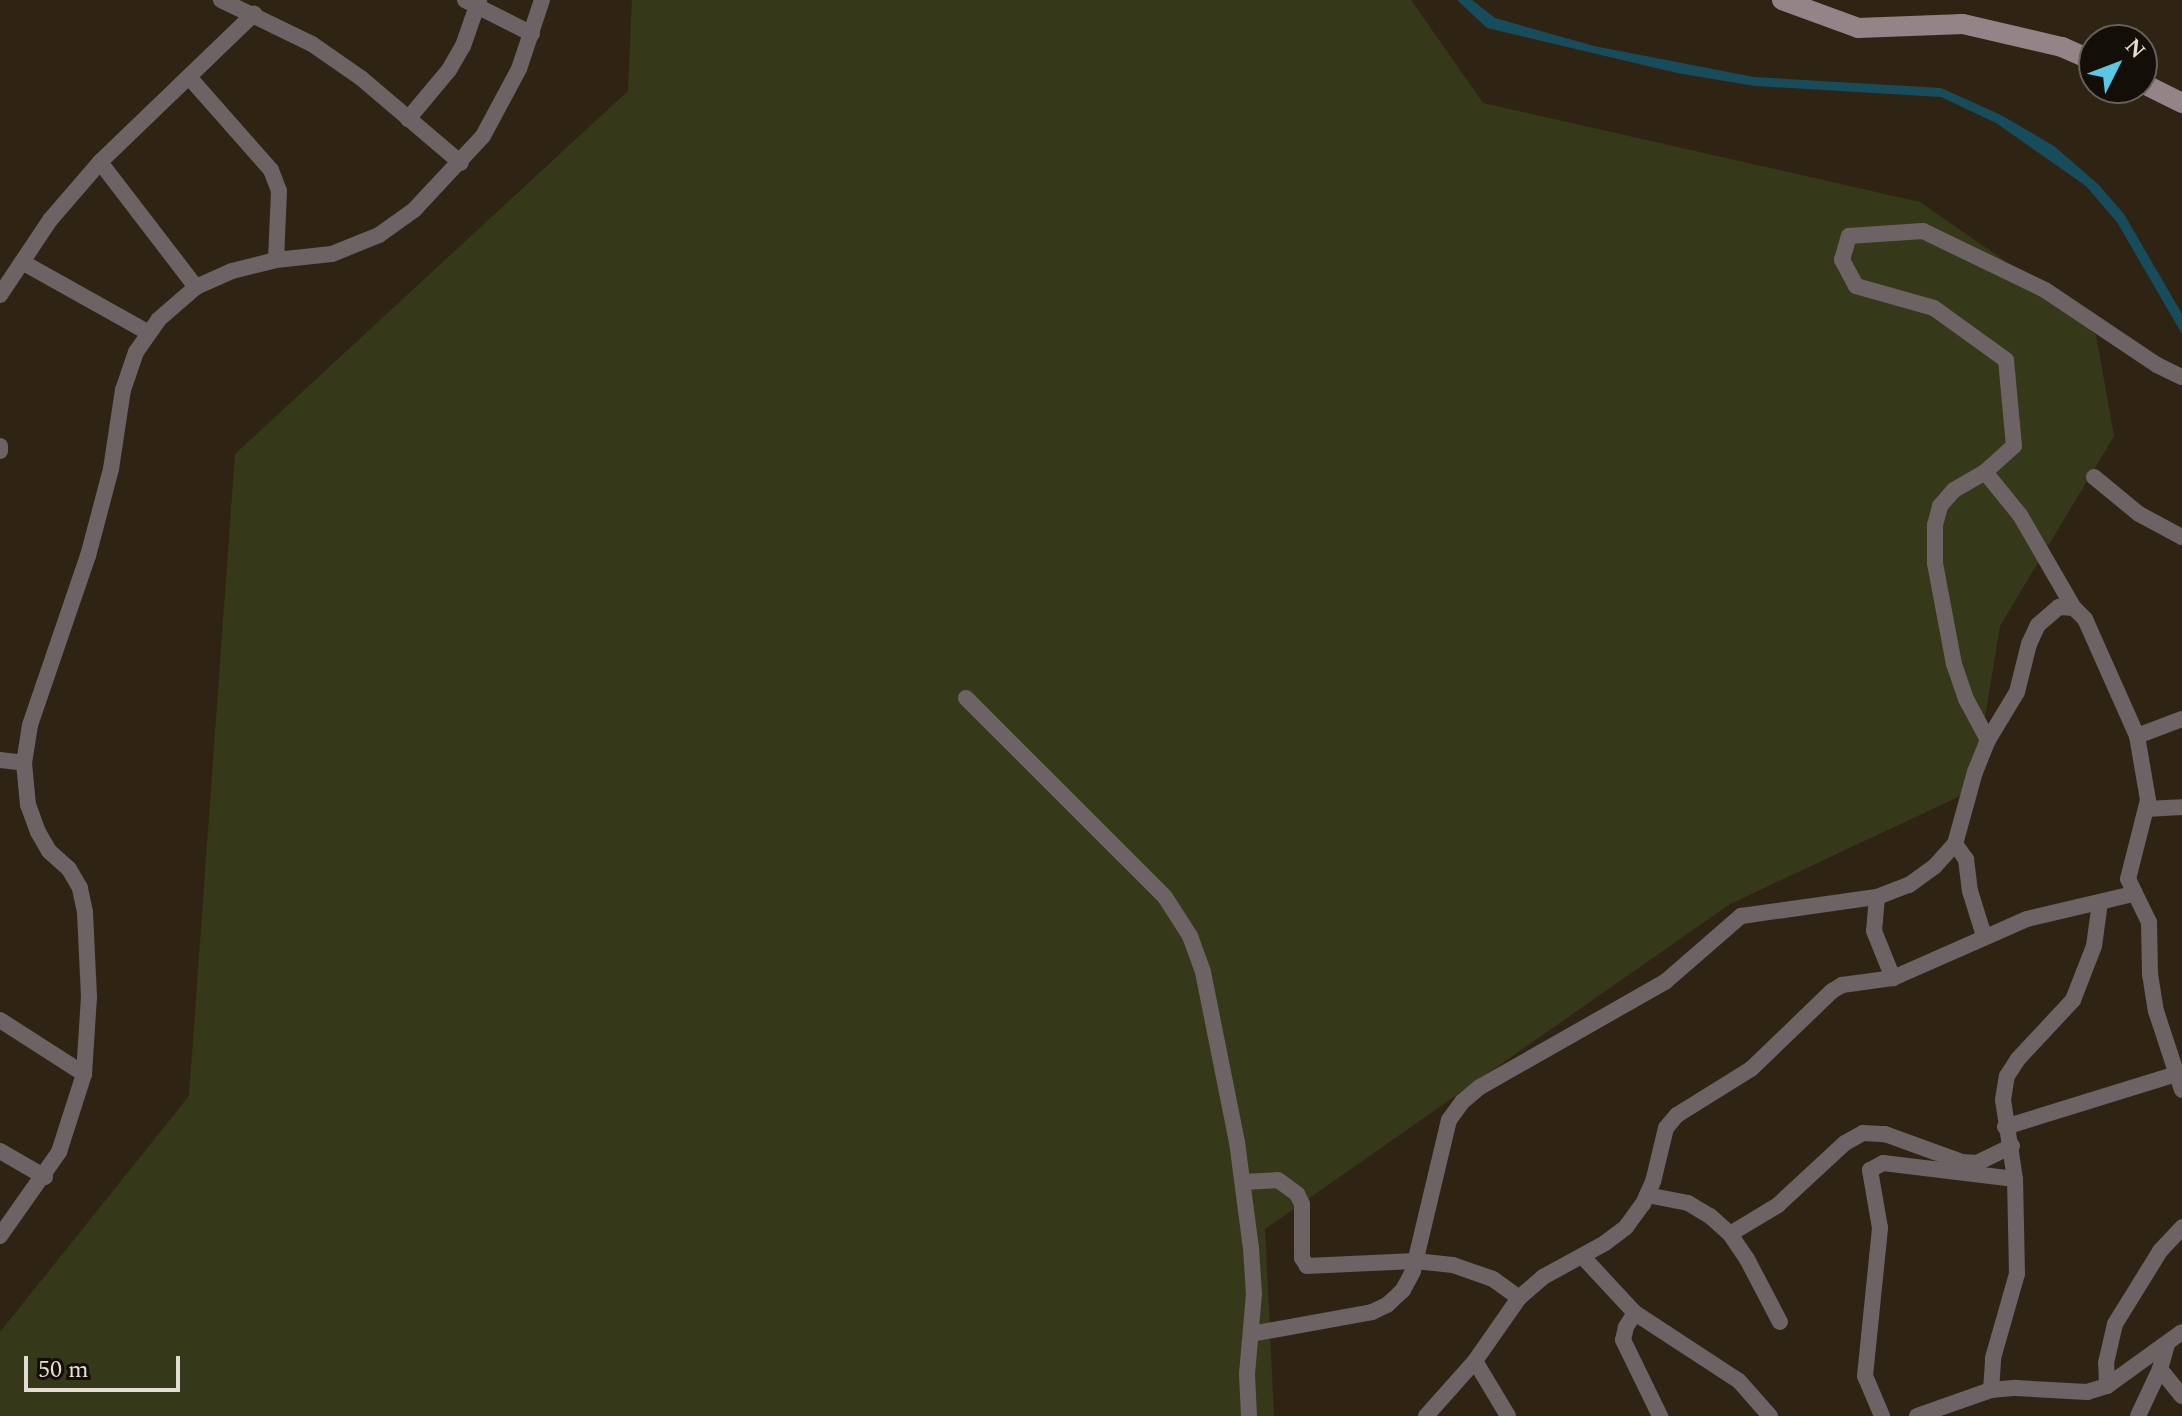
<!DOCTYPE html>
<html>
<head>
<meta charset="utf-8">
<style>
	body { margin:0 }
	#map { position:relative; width:2182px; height:1416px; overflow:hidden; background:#2f2414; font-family:Spectral,serif }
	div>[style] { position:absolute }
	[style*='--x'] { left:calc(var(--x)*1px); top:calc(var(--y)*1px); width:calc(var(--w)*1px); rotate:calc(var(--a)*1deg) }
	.green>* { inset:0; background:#35391a }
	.water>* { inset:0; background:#164c5c }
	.street>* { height:16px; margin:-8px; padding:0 8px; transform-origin:8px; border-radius:8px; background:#6d6264 }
	.secondary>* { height:20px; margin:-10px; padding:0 10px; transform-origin:10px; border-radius:10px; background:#958487 }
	span { translate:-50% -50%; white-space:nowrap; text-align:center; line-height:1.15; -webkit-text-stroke:6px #130e07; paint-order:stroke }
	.north { position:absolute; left:2078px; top:24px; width:80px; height:80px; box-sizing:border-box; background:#130e07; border:2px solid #666058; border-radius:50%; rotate:48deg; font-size:22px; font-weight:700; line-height:32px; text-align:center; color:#e3dcd2 }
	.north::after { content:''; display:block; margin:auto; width:28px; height:36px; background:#5bc7e7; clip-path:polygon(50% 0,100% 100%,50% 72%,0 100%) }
	.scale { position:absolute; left:24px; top:1356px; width:156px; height:36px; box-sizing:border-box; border:4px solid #e3dcd2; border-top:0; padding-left:10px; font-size:24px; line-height:28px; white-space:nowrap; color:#e3dcd2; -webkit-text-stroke:6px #130e07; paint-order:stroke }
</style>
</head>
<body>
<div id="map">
	<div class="green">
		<i style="clip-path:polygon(632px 0,1411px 0,1483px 103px,1920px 202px,2041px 286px,2096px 335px,2114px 436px,2000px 626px,1973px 790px,1730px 904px,1265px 1229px,1274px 1416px,0 1416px,0 1332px,189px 1096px,235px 454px,628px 91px)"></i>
	</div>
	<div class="water">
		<i style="clip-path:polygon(1457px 0,1472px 0,1495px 18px,1594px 46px,1754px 77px,1941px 88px,2001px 115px,2054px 146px,2099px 185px,2124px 214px,2182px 314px,2182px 334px,2117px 222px,2086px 186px,1996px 123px,1941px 97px,1755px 86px,1677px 73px,1487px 28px)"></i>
	</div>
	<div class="street">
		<i style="--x:221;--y:0;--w:101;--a:25.8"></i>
		<i style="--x:312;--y:44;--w:60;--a:34.8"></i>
		<i style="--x:361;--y:78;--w:131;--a:40.4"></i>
		<i style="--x:465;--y:0;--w:75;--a:26.9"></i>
		<i style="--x:189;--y:77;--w:124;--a:48.6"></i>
		<i style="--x:271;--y:170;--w:22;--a:69"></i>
		<i style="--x:279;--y:191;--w:69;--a:92.5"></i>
		<i style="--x:408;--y:119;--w:64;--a:-50.1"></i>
		<i style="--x:449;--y:70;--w:28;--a:-60"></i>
		<i style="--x:463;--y:46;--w:49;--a:-70.8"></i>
		<i style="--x:100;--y:162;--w:158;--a:52.5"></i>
		<i style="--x:22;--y:262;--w:145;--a:29.2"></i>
		<i style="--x:0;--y:295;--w:90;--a:-56.3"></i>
		<i style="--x:50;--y:220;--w:77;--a:-49.2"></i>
		<i style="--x:100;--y:162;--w:214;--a:-43.9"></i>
		<i style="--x:0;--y:446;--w:5;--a:90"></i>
		<i style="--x:1985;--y:472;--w:55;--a:50.9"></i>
		<i style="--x:2020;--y:515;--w:108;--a:59.9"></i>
		<i style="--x:2094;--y:477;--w:58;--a:39.4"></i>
		<i style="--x:2139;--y:514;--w:49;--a:28.1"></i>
		<i style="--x:966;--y:698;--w:281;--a:45"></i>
		<i style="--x:1165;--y:897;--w:46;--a:57.3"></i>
		<i style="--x:1190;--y:936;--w:38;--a:70"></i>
		<i style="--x:1203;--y:972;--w:173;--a:78.7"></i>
		<i style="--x:1237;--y:1142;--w:107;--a:82.5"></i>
		<i style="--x:1251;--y:1248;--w:46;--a:86.3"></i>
		<i style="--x:1254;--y:1294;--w:80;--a:95"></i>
		<i style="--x:1247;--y:1374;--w:42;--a:87.3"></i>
		<i style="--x:2137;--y:736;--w:48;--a:-20.7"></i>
		<i style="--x:1988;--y:740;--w:47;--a:-118.2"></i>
		<i style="--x:1966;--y:699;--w:37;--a:-109"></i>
		<i style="--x:1954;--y:664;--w:103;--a:-100.7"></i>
		<i style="--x:1935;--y:563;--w:38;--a:-90"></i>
		<i style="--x:1935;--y:525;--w:20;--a:-75"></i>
		<i style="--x:1940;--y:506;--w:21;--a:-49"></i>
		<i style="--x:1954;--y:490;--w:36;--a:-30"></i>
		<i style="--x:1985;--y:472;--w:39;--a:-42"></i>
		<i style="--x:2014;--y:446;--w:86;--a:-95.3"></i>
		<i style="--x:2006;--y:360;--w:89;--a:-144.2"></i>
		<i style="--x:1934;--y:308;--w:81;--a:-164.2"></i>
		<i style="--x:1856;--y:286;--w:30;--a:-118"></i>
		<i style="--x:1842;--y:260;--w:25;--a:-74"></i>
		<i style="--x:1849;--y:236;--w:74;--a:-3.9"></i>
		<i style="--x:1923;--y:231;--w:136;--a:25.8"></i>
		<i style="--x:2045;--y:290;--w:135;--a:33.8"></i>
		<i style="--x:2157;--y:365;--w:28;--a:26"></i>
		<i style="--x:0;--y:760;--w:24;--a:7"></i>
		<i style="--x:2146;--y:809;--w:36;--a:-3"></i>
		<i style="--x:1955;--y:844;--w:19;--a:54"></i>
		<i style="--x:1966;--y:859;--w:32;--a:83"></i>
		<i style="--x:1970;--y:891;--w:47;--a:72.7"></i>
		<i style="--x:1877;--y:897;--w:34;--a:95"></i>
		<i style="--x:1874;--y:931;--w:51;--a:68"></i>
		<i style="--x:0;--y:1020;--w:100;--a:32.7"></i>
		<i style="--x:2005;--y:1127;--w:179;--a:-17.2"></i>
		<i style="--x:0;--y:1151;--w:52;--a:30"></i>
		<i style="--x:1243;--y:1182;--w:35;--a:-3"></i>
		<i style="--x:1278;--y:1180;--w:24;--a:36"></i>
		<i style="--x:1297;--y:1194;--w:11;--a:63"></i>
		<i style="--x:1302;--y:1204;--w:54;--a:90"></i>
		<i style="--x:1302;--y:1258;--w:9;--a:58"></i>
		<i style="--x:1307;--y:1266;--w:108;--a:-2.7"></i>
		<i style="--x:1415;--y:1261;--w:38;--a:6"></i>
		<i style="--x:1453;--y:1265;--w:42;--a:19.3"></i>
		<i style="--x:1493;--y:1279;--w:32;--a:36"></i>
		<i style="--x:1647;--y:1195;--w:42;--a:11"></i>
		<i style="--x:1688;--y:1203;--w:26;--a:31"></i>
		<i style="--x:1710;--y:1216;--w:27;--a:42"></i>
		<i style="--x:1730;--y:1234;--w:30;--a:56"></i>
		<i style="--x:1747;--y:1259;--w:71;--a:62.4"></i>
		<i style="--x:1730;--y:1234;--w:56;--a:-31.1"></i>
		<i style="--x:1778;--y:1205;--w:91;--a:-42.8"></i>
		<i style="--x:1845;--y:1143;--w:21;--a:-29"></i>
		<i style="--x:1863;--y:1133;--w:22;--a:3"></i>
		<i style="--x:1885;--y:1134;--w:82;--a:20"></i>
		<i style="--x:1962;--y:1162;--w:15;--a:4"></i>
		<i style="--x:1977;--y:1163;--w:39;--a:-26"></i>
		<i style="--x:0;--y:1236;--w:103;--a:-54.9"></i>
		<i style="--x:59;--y:1152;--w:82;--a:-72.2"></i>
		<i style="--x:84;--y:1074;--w:77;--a:-86.3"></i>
		<i style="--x:89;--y:997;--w:85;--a:-92.7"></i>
		<i style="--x:85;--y:912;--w:25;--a:-102"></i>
		<i style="--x:80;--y:888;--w:22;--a:-120"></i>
		<i style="--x:69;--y:869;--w:27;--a:-138"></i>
		<i style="--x:49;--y:851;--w:22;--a:-120"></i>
		<i style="--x:38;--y:832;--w:29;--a:-110"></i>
		<i style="--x:28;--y:805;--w:42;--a:-95.4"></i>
		<i style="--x:24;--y:763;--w:38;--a:-81"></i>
		<i style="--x:30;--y:725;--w:179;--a:-71.1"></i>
		<i style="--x:88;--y:556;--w:90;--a:-75.2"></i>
		<i style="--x:111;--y:469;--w:80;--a:-81.4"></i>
		<i style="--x:123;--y:390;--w:40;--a:-71.1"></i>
		<i style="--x:136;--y:352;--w:39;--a:-55"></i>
		<i style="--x:158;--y:320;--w:50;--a:-41"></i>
		<i style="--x:196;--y:287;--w:39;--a:-24"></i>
		<i style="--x:232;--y:271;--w:45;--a:-14"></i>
		<i style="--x:276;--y:260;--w:56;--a:-6.1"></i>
		<i style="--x:332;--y:254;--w:51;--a:-22"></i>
		<i style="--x:379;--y:235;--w:43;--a:-35.5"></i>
		<i style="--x:414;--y:210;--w:101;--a:-47"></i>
		<i style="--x:483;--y:136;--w:76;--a:-61.8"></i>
		<i style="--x:519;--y:69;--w:73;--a:-71.6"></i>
		<i style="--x:1582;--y:1256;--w:78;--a:47.1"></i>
		<i style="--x:1635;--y:1313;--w:124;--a:33.2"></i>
		<i style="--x:1739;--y:1381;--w:47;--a:48.5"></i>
		<i style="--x:1635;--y:1313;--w:17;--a:123"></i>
		<i style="--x:1626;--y:1327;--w:13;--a:103"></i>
		<i style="--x:1623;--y:1340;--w:85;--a:64"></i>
		<i style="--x:1251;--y:1334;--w:123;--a:-10.3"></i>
		<i style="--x:1372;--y:1312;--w:17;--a:-25"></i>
		<i style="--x:1387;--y:1305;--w:22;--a:-43"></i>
		<i style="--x:1403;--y:1290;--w:21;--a:-62"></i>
		<i style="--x:1413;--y:1271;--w:155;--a:-76.6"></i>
		<i style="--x:1449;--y:1120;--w:22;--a:-54"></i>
		<i style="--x:1462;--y:1102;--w:23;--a:-40"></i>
		<i style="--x:1480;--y:1087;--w:213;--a:-29.6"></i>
		<i style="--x:1665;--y:982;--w:101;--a:-41"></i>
		<i style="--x:1741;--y:916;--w:137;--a:-8"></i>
		<i style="--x:1877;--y:897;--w:34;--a:-21"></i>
		<i style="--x:1909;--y:885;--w:32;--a:-36"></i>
		<i style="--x:1935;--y:866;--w:30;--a:-48"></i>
		<i style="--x:1955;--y:844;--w:75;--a:-74.5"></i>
		<i style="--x:1975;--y:772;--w:35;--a:-68"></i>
		<i style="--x:1988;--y:740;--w:56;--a:-58.9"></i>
		<i style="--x:2017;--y:692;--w:49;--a:-76"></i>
		<i style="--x:2029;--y:644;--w:21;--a:-65"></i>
		<i style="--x:2038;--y:625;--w:28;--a:-41"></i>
		<i style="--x:2059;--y:607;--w:15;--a:4"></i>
		<i style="--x:2074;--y:608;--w:16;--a:45"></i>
		<i style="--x:2085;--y:619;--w:128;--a:66"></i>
		<i style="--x:2137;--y:736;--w:65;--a:80.2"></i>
		<i style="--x:2148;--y:800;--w:81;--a:104.2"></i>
		<i style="--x:2128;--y:879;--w:48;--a:64"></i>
		<i style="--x:2149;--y:922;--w:52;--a:88.9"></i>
		<i style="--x:2150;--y:974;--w:37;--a:81"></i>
		<i style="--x:2156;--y:1011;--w:83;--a:71.8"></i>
		<i style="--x:1475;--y:1361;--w:64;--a:59"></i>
		<i style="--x:2160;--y:1369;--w:35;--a:51"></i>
		<i style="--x:2107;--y:1386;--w:23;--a:-92"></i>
		<i style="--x:2106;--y:1363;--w:40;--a:-77"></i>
		<i style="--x:2115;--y:1324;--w:86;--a:-58.3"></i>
		<i style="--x:2160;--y:1251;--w:33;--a:-47"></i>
		<i style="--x:1991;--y:1390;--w:32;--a:-86"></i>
		<i style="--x:1993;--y:1358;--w:87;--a:-74.1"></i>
		<i style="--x:2017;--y:1274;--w:95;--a:-91.2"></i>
		<i style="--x:2015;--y:1179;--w:80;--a:-98.6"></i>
		<i style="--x:2003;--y:1100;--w:24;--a:-81"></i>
		<i style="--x:2007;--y:1076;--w:20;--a:-57"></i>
		<i style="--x:2018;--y:1059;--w:81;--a:-47"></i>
		<i style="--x:2073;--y:1000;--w:58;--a:-68.7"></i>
		<i style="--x:2094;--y:946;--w:44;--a:-82.2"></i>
		<i style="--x:1426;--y:1416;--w:74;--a:-48.3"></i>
		<i style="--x:1475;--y:1361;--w:77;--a:-55.1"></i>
		<i style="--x:1519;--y:1298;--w:32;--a:-41"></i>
		<i style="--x:1543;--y:1277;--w:71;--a:-28.7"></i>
		<i style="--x:1605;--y:1243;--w:26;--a:-37"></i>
		<i style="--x:1626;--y:1227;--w:29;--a:-54"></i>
		<i style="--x:1643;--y:1204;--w:24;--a:-66"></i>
		<i style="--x:1653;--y:1182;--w:56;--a:-76.5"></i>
		<i style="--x:1666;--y:1128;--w:17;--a:-50"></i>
		<i style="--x:1677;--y:1115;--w:87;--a:-31.9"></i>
		<i style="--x:1751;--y:1069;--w:112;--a:-43.9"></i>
		<i style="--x:1832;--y:991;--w:12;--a:-31"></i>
		<i style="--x:1842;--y:985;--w:51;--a:-7.8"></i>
		<i style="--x:1893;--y:978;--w:146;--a:-23.8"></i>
		<i style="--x:2027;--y:919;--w:109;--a:-13.3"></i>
		<i style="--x:1882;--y:1416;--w:43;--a:-113"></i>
		<i style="--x:1865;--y:1376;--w:149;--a:-84.2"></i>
		<i style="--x:1880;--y:1228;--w:59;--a:-99.8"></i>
		<i style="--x:1870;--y:1170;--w:15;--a:-28"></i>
		<i style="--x:1883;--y:1163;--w:133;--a:6.9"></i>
		<i style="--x:1917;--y:1416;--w:78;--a:-19.4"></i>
		<i style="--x:1991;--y:1390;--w:25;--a:-5"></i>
		<i style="--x:2016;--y:1388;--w:71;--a:3.2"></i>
		<i style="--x:2087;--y:1392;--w:21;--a:-17"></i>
		<i style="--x:2107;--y:1386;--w:92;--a:-35.8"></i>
		<i style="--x:2138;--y:1416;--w:52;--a:-64.9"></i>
		<i style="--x:2160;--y:1369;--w:26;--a:-74"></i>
	</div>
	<div class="secondary">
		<i style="--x:1782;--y:0;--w:81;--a:20.2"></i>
		<i style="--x:1858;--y:28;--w:105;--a:-2.2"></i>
		<i style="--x:1963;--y:24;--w:102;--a:13.1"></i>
		<i style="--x:2062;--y:47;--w:35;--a:24"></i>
		<i style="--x:2142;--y:83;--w:45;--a:26.6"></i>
	</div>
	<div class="north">N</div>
	<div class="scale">50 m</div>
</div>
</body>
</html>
